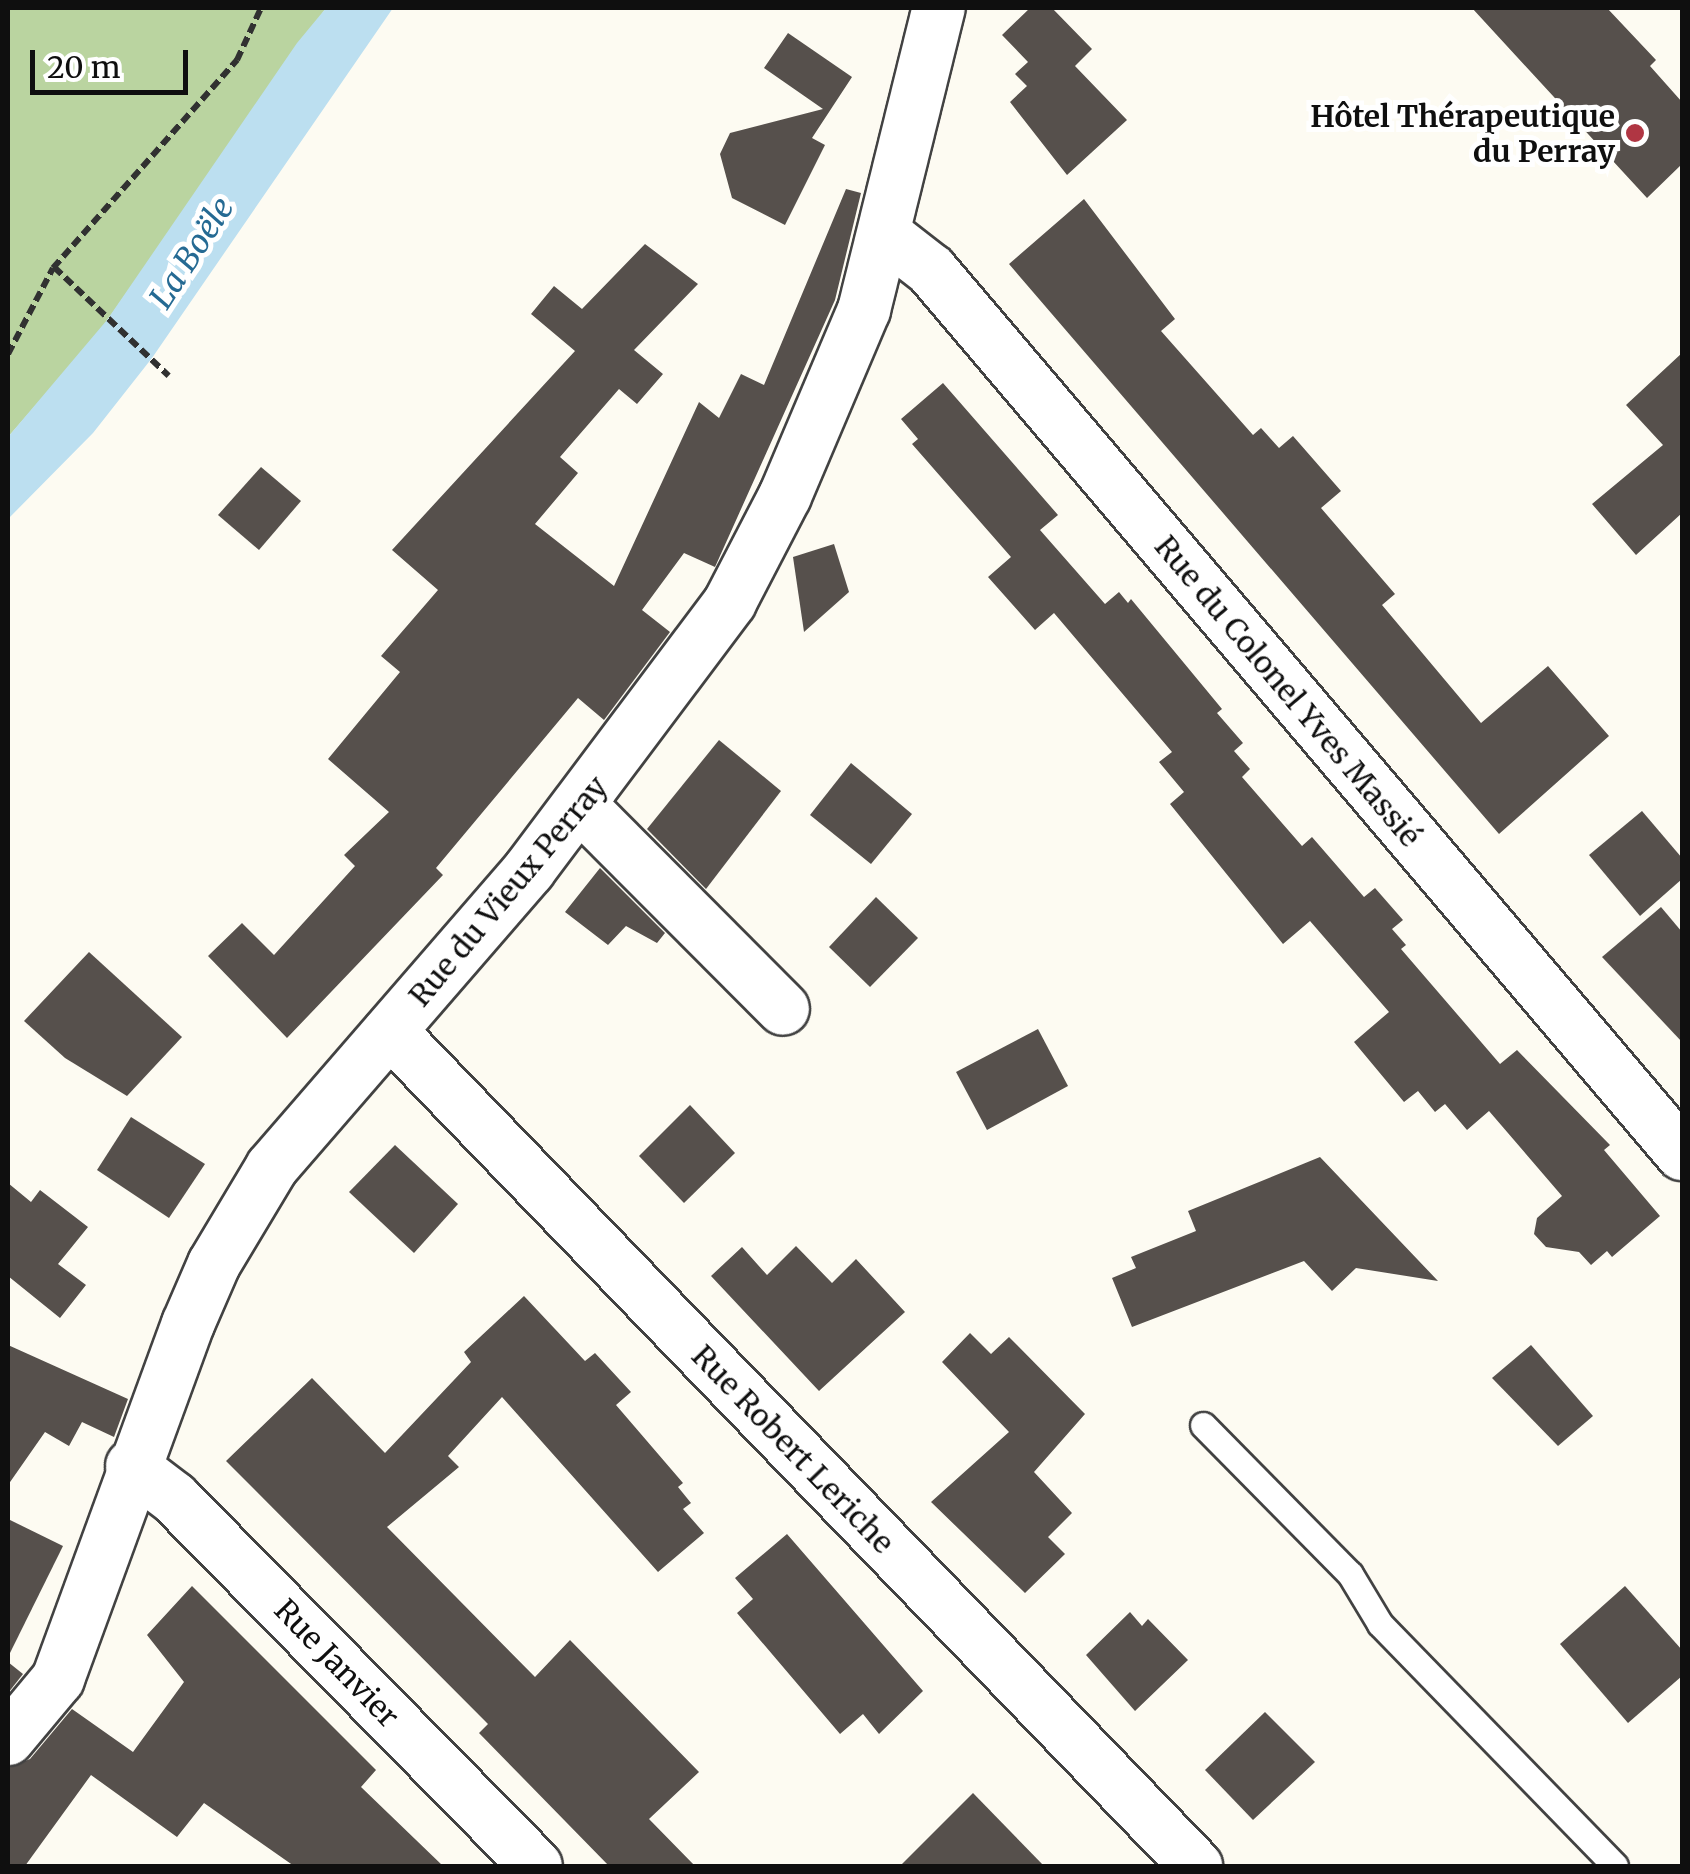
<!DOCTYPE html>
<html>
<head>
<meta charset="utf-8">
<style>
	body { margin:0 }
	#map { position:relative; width:1690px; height:1874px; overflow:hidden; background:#fdfbf2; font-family:Merriweather,serif }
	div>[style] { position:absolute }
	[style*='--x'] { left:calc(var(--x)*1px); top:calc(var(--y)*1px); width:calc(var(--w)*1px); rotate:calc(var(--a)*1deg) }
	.forest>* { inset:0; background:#bad4a0 }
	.water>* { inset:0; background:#bcdff0 }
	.building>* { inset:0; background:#56504c }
	.path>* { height:6px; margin-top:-3px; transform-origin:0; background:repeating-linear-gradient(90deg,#313131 0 10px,transparent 0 15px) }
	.roads { filter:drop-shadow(2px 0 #424242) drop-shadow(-2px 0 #424242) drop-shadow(0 2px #424242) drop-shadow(0 -2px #424242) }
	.lane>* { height:25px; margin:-12.5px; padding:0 12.5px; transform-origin:12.5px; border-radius:12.5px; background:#fff }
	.street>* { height:52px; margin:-26px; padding:0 26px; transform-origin:26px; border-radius:26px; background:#fff }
	.dots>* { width:28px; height:28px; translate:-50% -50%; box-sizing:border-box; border:5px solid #fff; border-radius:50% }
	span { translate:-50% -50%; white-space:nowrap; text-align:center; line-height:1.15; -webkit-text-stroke:10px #fff; paint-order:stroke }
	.poi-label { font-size:30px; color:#0f0f0f; font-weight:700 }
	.right { translate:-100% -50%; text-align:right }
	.street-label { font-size:30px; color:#0f0f0f }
	.water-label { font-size:32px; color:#256a93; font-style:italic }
	.frame { position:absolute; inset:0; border:10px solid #0f0f0f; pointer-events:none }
	.scale { position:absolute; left:30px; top:50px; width:158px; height:45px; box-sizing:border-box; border:5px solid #0f0f0f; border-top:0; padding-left:12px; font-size:30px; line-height:35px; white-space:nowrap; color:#0f0f0f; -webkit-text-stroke:8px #fff; paint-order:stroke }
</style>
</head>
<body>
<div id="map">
	<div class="forest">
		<i style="clip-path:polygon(8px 8px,326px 8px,97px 335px,8px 437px)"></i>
	</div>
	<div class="water">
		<i style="clip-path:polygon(393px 8px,152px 358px,93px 433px,8px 519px,8px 437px,107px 320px,297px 43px,326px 8px)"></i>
	</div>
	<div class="building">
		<i style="clip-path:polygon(1030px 8px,1052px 8px,1092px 49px,1075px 66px,1127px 120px,1067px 175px,1010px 102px,1027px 86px,1015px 74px,1028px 62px,1002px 35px)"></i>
		<i style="clip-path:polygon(1472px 8px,1607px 8px,1656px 60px,1650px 66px,1682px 102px,1682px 164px,1647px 198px)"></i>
		<i style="clip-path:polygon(788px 33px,852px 77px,812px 138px,825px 145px,785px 225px,732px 198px,720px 154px,730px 133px,823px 109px,764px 68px)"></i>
		<i style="clip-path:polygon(846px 189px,861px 193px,835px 300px,715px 567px,684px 553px,642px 610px,670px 632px,604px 720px,578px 698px,436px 868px,443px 875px,287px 1038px,208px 956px,242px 923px,274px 955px,355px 866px,344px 855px,389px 812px,328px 759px,400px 672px,381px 656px,438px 590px,392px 550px,575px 351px,531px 314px,554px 286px,582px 309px,645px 244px,698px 284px,634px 350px,663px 374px,637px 404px,619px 389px,560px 457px,578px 473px,535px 524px,614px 586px,699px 402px,719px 418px,741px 374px,764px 385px)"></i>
		<i style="clip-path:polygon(1084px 199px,1175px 319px,1161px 331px,1253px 435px,1261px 428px,1279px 448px,1293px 436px,1341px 491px,1321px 508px,1395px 594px,1382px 605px,1481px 723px,1548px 666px,1609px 736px,1499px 834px,1009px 264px)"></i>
		<i style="clip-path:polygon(1682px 353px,1682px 513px,1636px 555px,1592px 504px,1663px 445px,1626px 405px)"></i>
		<i style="clip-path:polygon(943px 383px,1058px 515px,1040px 530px,1105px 604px,1119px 592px,1128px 603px,1131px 599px,1222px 709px,1217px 713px,1243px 743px,1234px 751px,1250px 769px,1242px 777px,1302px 846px,1312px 837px,1364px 897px,1375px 888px,1403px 920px,1392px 929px,1406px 945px,1401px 949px,1500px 1064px,1517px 1050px,1610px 1145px,1604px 1150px,1660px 1216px,1612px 1257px,1607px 1251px,1591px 1265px,1579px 1252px,1546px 1247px,1534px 1234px,1537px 1218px,1562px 1196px,1489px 1111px,1467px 1130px,1445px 1104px,1435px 1112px,1418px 1091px,1404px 1102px,1354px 1042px,1389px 1012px,1310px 921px,1283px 944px,1170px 804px,1184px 792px,1159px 762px,1172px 752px,1054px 613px,1035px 630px,988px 577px,1011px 557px,912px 444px,918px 439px,901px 419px)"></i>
		<i style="clip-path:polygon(261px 467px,301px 501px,259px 550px,218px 515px)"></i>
		<i style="clip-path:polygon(834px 544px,849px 592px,804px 632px,793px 557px)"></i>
		<i style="clip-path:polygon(719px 740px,781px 791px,706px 889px,647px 829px)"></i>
		<i style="clip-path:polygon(851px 763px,912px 814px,871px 864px,810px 815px)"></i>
		<i style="clip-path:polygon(1642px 811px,1682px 858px,1682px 879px,1640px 916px,1589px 855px)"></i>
		<i style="clip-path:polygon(600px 868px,665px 933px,657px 943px,626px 926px,608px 945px,565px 912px)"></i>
		<i style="clip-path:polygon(876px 897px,918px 938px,870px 987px,829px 947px)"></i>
		<i style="clip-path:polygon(1661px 907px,1682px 932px,1682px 1042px,1602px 957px)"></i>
		<i style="clip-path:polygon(89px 952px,182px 1037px,127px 1096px,65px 1058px,24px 1021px)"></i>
		<i style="clip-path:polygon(1038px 1029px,1068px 1086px,987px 1130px,956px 1072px)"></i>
		<i style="clip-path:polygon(690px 1105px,735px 1153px,684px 1203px,639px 1156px)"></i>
		<i style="clip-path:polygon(131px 1117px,205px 1164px,169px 1218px,97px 1170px)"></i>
		<i style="clip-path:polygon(395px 1145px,458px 1204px,414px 1253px,349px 1192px)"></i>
		<i style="clip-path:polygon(1320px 1157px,1438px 1281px,1356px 1268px,1332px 1291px,1304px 1261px,1132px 1327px,1112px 1278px,1136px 1268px,1131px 1257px,1196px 1231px,1188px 1211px)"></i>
		<i style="clip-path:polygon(8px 1183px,31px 1202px,40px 1190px,88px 1227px,58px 1264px,86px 1285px,60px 1318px,8px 1276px)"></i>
		<i style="clip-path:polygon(796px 1246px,832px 1283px,856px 1259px,905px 1312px,819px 1391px,711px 1276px,742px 1247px,767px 1275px)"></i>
		<i style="clip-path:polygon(524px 1296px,585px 1361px,595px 1353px,631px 1392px,616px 1405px,683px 1483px,678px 1487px,691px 1503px,683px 1509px,704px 1533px,658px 1572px,502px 1397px,448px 1456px,459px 1467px,387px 1527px,535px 1677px,570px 1640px,699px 1772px,649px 1819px,695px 1866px,609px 1866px,479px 1733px,488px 1724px,226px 1461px,312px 1378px,385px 1453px,471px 1362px,464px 1352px)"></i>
		<i style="clip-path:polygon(970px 1333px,991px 1354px,1009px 1337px,1085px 1414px,1034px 1472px,1072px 1513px,1048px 1537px,1065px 1554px,1025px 1593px,931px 1502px,1009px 1432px,942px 1362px)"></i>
		<i style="clip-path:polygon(8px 1345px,128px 1399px,114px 1437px,82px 1422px,69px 1446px,45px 1432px,8px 1485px)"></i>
		<i style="clip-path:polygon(1531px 1345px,1593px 1416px,1558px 1446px,1492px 1378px)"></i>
		<i style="clip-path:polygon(8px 1519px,63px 1546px,8px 1657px)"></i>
		<i style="clip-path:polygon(787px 1534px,923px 1691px,879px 1734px,863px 1714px,840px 1734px,737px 1613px,753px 1599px,735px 1578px)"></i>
		<i style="clip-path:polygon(192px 1586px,376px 1770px,361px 1787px,443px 1866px,294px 1866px,204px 1803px,177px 1837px,91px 1775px,25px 1866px,8px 1866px,8px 1768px,30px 1759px,72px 1709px,133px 1752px,184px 1682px,147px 1635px)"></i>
		<i style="clip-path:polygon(1625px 1586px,1682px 1650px,1682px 1676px,1628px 1723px,1560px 1644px)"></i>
		<i style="clip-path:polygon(1130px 1612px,1142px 1626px,1148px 1619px,1188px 1660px,1135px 1711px,1086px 1655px)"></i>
		<i style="clip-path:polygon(8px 1662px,23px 1674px,8px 1693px)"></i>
		<i style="clip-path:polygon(1265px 1712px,1315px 1762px,1253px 1820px,1205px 1770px)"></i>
		<i style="clip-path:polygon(973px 1793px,1044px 1866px,900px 1866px)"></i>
	</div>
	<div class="path">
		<i style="--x:54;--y:267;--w:158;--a:43.5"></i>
		<i style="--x:8;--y:354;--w:97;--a:-62.4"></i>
		<i style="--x:53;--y:268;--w:278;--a:-48.5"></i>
		<i style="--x:237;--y:60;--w:57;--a:-65.2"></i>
	</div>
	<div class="roads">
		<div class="lane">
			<i style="--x:1203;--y:1425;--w:209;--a:45.4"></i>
			<i style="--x:1350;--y:1574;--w:58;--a:59"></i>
			<i style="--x:1380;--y:1624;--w:337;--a:45.8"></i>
		</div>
		<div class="street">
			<i style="--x:886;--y:235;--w:57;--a:37.9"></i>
			<i style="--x:931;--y:270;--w:1160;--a:49.65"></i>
			<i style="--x:581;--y:806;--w:286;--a:45.1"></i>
			<i style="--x:390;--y:1031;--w:1161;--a:46.01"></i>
			<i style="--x:132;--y:1466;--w:53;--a:37.3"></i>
			<i style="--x:174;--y:1498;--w:516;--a:45.47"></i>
			<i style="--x:8;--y:1739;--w:78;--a:-50.2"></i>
			<i style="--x:58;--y:1679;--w:378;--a:-69.9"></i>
			<i style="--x:188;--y:1324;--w:65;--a:-66.6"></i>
			<i style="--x:214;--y:1264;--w:113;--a:-59.1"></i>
			<i style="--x:272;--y:1167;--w:393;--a:-49.1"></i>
			<i style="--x:529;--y:870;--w:335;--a:-53.1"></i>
			<i style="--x:730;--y:602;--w:119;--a:-62.6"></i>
			<i style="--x:785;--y:496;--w:202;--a:-67"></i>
			<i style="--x:864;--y:310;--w:311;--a:-76.1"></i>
		</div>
	</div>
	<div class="dots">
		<i style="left:1635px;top:133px;background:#b03643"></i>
	</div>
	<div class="poi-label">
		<span class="right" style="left:1615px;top:133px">Hôtel Thérapeutique<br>du Perray</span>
	</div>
	<div class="street-label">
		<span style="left:1288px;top:691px;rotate:50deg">Rue du Colonel Yves Massié</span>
		<span style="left:508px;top:891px;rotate:-50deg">Rue du Vieux Perray</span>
		<span style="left:793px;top:1449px;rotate:46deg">Rue Robert Leriche</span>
		<span style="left:337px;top:1663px;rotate:46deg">Rue Janvier</span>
	</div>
	<div class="water-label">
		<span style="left:192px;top:253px;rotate:-57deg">La Boële</span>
	</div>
	<div class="frame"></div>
	<div class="scale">20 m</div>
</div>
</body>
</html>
